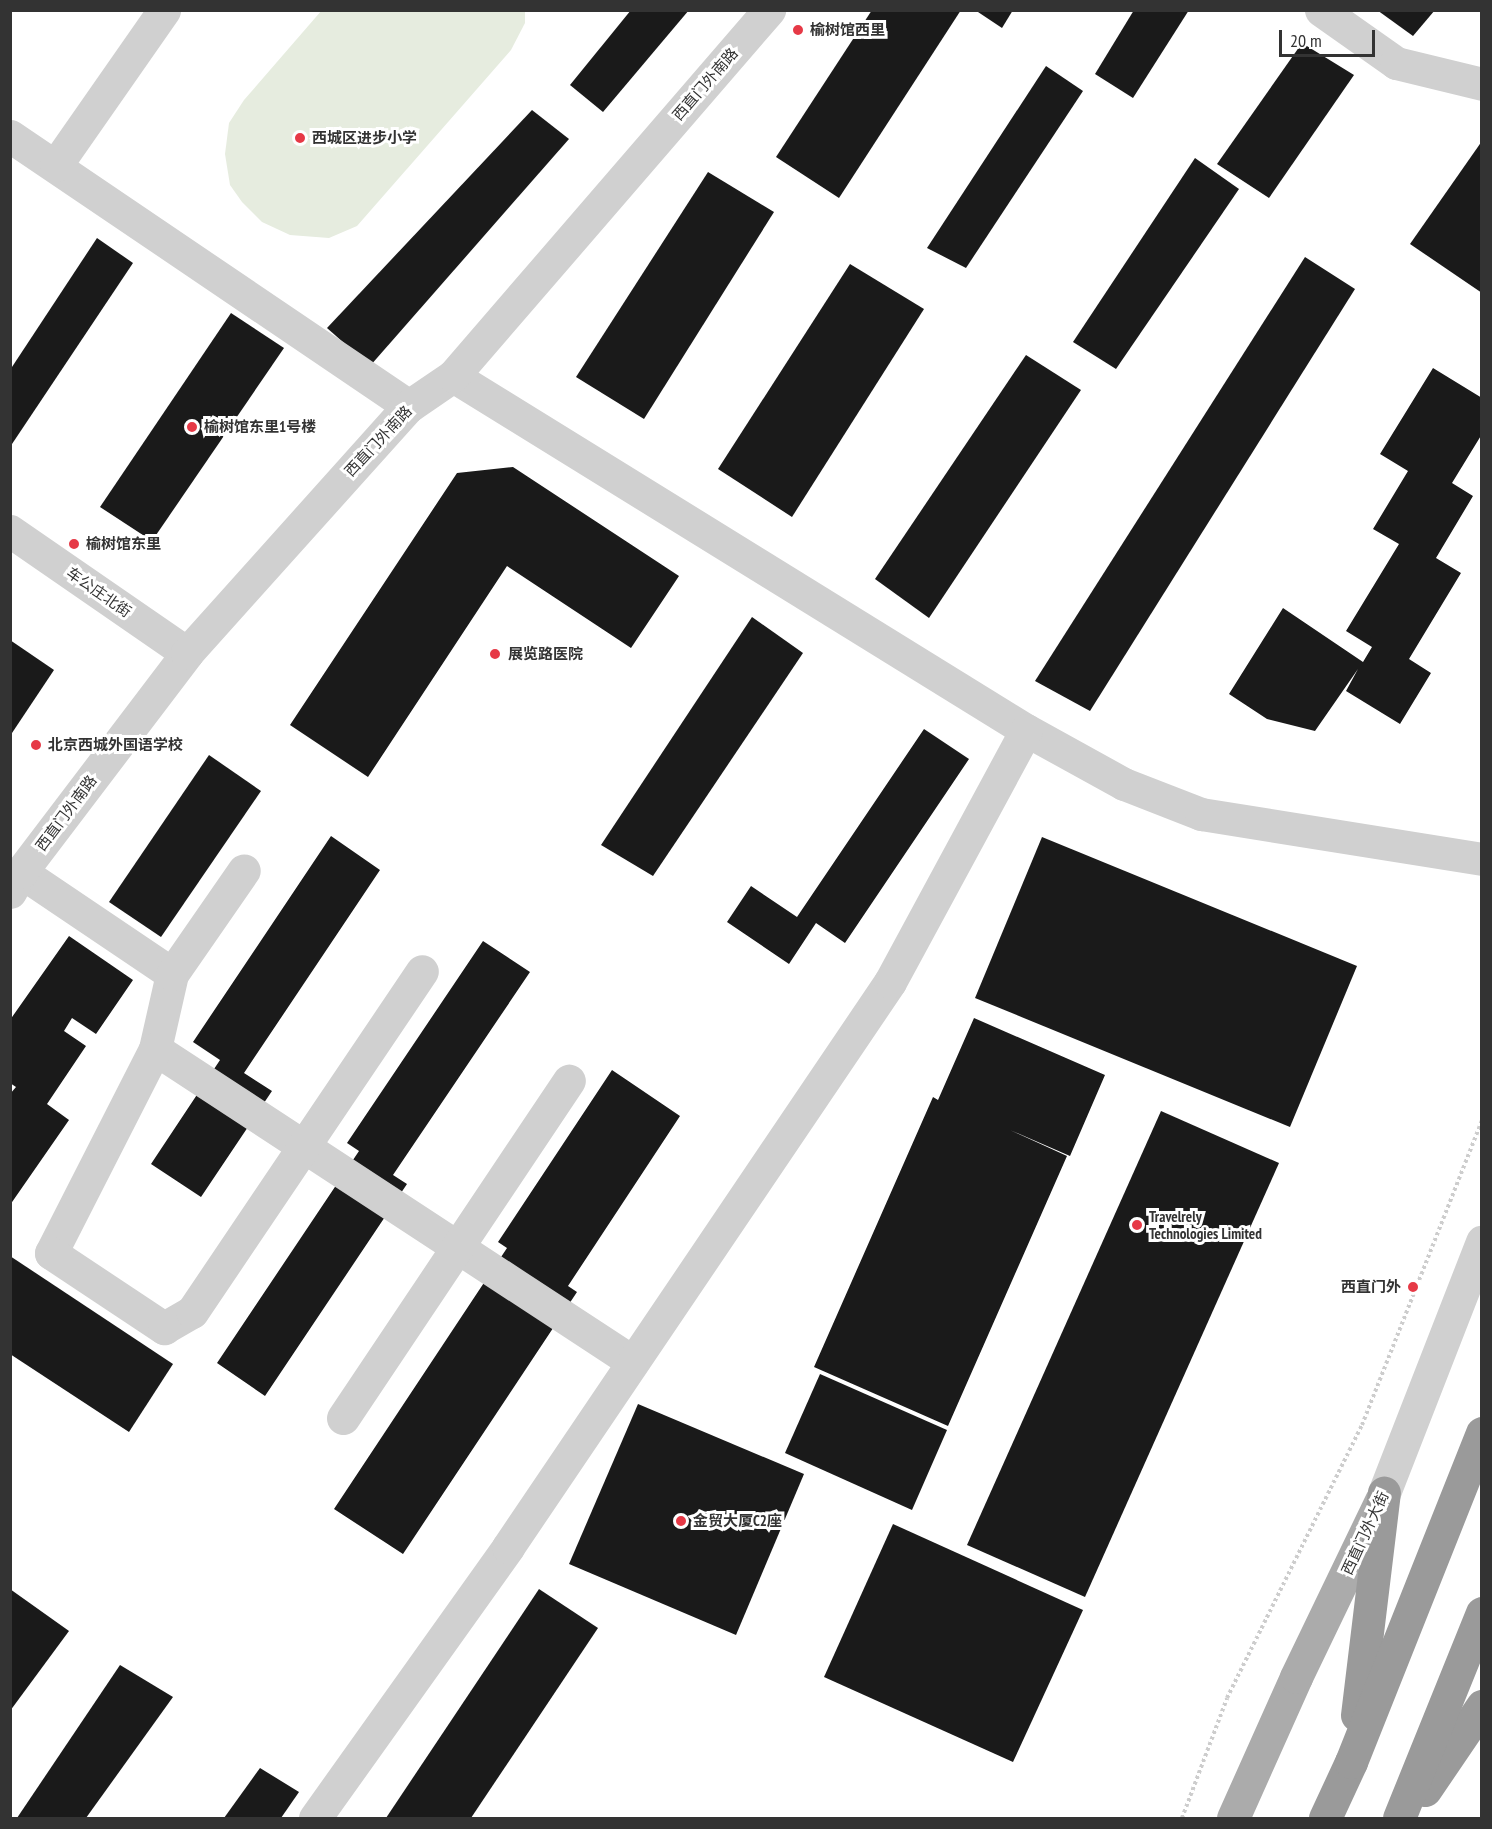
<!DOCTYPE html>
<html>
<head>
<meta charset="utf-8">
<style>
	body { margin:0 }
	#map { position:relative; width:1492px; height:1829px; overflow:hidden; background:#fff; font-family:"PT Sans Narrow","Noto Sans SC",sans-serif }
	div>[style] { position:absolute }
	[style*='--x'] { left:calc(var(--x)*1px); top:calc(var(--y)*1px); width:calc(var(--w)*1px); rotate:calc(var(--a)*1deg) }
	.green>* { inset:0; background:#e6ecdf }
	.building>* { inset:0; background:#1a1a1a }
	.path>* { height:4px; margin-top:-2px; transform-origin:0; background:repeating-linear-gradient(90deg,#cdcdcd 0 3px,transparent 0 6px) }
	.minor>* { height:33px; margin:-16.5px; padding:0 16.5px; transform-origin:16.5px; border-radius:16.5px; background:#d0d0d0 }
	.major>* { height:33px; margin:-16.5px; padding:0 16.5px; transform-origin:16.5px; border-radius:16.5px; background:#ababab }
	.highway>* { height:33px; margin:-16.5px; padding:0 16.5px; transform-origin:16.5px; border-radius:16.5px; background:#9a9a9a }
	.dots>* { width:16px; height:16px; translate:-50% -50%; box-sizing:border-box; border:3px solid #fff; border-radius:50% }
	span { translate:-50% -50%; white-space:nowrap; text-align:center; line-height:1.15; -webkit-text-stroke:6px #fff; paint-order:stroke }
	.poi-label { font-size:15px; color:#333; font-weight:700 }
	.left { translate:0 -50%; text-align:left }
	.right { translate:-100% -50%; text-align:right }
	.street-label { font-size:15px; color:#333 }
	.frame { position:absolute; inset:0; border:12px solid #333; pointer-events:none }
	.scale { position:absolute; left:1279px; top:30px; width:96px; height:27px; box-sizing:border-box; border:3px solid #333; border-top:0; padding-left:8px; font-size:18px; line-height:21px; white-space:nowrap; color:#333; -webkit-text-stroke:4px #fff; paint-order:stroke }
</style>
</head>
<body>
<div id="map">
	<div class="green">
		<i style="clip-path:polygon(322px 10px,525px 11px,525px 23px,511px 50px,357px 226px,329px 238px,290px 235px,262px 222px,242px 202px,230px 185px,225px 154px,229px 123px,244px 100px)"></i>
	</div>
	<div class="building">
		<i style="clip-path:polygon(631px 10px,689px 10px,603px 112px,570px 85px)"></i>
		<i style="clip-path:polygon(872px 10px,961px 10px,839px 198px,776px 157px)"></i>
		<i style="clip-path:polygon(975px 10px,1013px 10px,1002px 28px)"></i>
		<i style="clip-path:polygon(1134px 10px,1189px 10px,1133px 98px,1095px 74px)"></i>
		<i style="clip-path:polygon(1377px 10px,1435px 10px,1413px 36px)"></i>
		<i style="clip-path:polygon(1302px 43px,1354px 75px,1269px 198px,1217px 164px)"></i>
		<i style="clip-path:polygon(1046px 66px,1083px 91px,966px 268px,927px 248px)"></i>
		<i style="clip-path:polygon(532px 110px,569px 139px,370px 366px,327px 328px)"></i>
		<i style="clip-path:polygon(1482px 141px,1482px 293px,1410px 244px)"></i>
		<i style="clip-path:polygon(1195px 158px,1239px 189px,1116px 369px,1073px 342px)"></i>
		<i style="clip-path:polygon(708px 172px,774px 212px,644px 419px,576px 377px)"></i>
		<i style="clip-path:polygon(97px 238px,133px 263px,10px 447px,10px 370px)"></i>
		<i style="clip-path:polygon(1305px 257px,1355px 289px,1090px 711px,1035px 681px)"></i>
		<i style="clip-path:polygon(850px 264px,924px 309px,792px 517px,718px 469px)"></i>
		<i style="clip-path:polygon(231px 313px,284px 348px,152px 541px,100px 507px)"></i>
		<i style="clip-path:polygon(1026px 355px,1081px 390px,929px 618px,875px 579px)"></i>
		<i style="clip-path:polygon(1433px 368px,1482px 398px,1482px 434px,1452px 483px,1473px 496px,1436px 558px,1461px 573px,1409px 659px,1431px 673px,1400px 724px,1346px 691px,1358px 669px,1315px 731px,1267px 719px,1229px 694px,1283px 608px,1363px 662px,1372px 647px,1346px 631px,1399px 544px,1373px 529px,1408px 471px,1380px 454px)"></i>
		<i style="clip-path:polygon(513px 467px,679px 576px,631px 648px,507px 566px,368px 777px,290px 725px,457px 473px)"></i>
		<i style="clip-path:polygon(752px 617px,803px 653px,653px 876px,601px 845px)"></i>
		<i style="clip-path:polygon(10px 640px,54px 670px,10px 736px)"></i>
		<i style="clip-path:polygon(924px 729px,969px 759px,845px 943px,816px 923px,789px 964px,727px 922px,751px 886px,797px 917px)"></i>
		<i style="clip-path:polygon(209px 755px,261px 791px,161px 937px,109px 902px)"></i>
		<i style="clip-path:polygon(331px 836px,380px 870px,244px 1073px,272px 1091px,201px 1197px,151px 1164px,220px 1060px,193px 1042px)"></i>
		<i style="clip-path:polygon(1042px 837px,1357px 966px,1290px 1127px,975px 998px)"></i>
		<i style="clip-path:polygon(69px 936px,133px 980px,96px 1034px,72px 1018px,64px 1031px,86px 1046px,47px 1104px,69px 1120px,10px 1205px,10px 1094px,16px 1087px,10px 1083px,10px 1020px)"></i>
		<i style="clip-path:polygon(483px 941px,530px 972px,393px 1175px,407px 1184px,265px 1396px,217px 1363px,359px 1151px,347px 1143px)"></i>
		<i style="clip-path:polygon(974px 1018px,1105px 1075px,1070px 1156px,1010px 1130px,1067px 1156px,948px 1426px,814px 1367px,933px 1097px,938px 1100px)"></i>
		<i style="clip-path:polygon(612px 1070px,680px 1116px,568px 1286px,577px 1292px,403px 1554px,334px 1509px,507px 1248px,498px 1242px)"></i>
		<i style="clip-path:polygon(1161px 1111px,1279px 1163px,1085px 1597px,967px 1545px)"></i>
		<i style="clip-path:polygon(10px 1256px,173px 1364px,129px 1432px,10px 1354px)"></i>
		<i style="clip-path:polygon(820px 1374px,947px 1430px,912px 1510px,785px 1453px)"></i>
		<i style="clip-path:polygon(638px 1404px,804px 1474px,736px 1635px,569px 1564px)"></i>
		<i style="clip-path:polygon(893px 1524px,1083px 1610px,1013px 1762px,824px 1677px)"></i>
		<i style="clip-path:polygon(10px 1589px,69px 1631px,10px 1711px)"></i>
		<i style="clip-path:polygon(539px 1589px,598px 1628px,471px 1818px,386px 1818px)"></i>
		<i style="clip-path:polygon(120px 1665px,173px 1697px,86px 1818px,17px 1818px)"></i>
		<i style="clip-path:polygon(260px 1768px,299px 1792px,281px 1818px,224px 1818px)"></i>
	</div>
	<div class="path">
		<i style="--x:1182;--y:1818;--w:128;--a:-69.4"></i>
		<i style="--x:1227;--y:1698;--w:305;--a:-63.7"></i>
		<i style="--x:1362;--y:1425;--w:327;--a:-68.5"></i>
	</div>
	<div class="minor">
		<i style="--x:1321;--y:10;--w:92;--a:35.2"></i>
		<i style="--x:1396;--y:63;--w:89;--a:13.7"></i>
		<i style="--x:10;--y:136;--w:482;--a:34.1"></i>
		<i style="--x:56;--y:165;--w:189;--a:-55.1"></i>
		<i style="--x:453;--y:376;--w:674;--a:31.71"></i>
		<i style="--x:1026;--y:730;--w:112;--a:28.9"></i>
		<i style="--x:1124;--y:784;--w:83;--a:21.3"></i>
		<i style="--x:1201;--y:814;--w:285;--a:9.1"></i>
		<i style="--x:10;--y:531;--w:215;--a:34.6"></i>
		<i style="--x:21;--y:872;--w:182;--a:34"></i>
		<i style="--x:172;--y:974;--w:77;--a:102.8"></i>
		<i style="--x:155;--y:1049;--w:571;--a:33.22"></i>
		<i style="--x:10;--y:892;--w:23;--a:-61"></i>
		<i style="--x:21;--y:872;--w:275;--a:-52.8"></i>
		<i style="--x:187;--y:653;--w:332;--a:-48.1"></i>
		<i style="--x:409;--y:406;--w:53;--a:-34.3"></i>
		<i style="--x:453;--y:376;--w:484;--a:-49.2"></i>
		<i style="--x:172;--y:974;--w:126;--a:-55.3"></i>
		<i style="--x:155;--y:1049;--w:229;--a:117"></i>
		<i style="--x:51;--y:1253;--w:136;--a:33.6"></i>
		<i style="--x:164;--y:1328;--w:32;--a:-30"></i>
		<i style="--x:192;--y:1312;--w:411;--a:-56"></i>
		<i style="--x:343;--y:1418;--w:406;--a:-56.2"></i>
		<i style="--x:1384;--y:1493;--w:270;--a:-68.7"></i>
		<i style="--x:315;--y:1818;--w:333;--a:-54.5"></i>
		<i style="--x:508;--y:1547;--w:682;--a:-55.94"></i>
		<i style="--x:890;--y:982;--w:286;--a:-61.6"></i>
	</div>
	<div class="major">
		<i style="--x:1233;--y:1818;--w:154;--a:-65.9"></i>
		<i style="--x:1296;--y:1677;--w:196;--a:-64.3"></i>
	</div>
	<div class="highway">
		<i style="--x:1357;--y:1715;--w:224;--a:-83.1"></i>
		<i style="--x:1425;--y:1790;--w:102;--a:-55.8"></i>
		<i style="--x:1325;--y:1818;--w:62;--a:-65.1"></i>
		<i style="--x:1351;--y:1762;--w:354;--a:-68.3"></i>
		<i style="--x:1399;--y:1818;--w:221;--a:-68"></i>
	</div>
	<div class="dots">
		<i style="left:798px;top:30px;background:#e63946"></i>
		<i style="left:300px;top:138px;background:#e63946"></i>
		<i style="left:192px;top:427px;background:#e63946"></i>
		<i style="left:74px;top:544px;background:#e63946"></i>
		<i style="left:495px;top:654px;background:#e63946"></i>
		<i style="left:36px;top:745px;background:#e63946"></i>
		<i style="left:1137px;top:1225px;background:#e63946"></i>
		<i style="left:1413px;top:1287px;background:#e63946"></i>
		<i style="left:681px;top:1521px;background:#e63946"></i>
	</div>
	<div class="poi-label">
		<span class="left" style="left:810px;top:30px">榆树馆西里</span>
		<span class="left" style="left:312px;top:138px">西城区进步小学</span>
		<span class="left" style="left:204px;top:427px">榆树馆东里1号楼</span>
		<span class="left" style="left:86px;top:544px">榆树馆东里</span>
		<span class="left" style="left:508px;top:654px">展览路医院</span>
		<span class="left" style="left:48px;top:745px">北京西城外国语学校</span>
		<span class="left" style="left:1149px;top:1225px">Travelrely<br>Technologies Limited</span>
		<span class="right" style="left:1401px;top:1287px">西直门外</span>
		<span class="left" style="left:693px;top:1521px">金贸大厦C2座</span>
	</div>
	<div class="street-label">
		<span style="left:705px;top:84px;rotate:-49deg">西直门外南路</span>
		<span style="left:378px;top:441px;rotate:-47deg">西直门外南路</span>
		<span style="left:99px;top:592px;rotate:35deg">车公庄北街</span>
		<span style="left:66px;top:813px;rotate:-53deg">西直门外南路</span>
		<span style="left:1365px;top:1533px;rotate:-65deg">西直门外大街</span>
	</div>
	<div class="frame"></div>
	<div class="scale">20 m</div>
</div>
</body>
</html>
